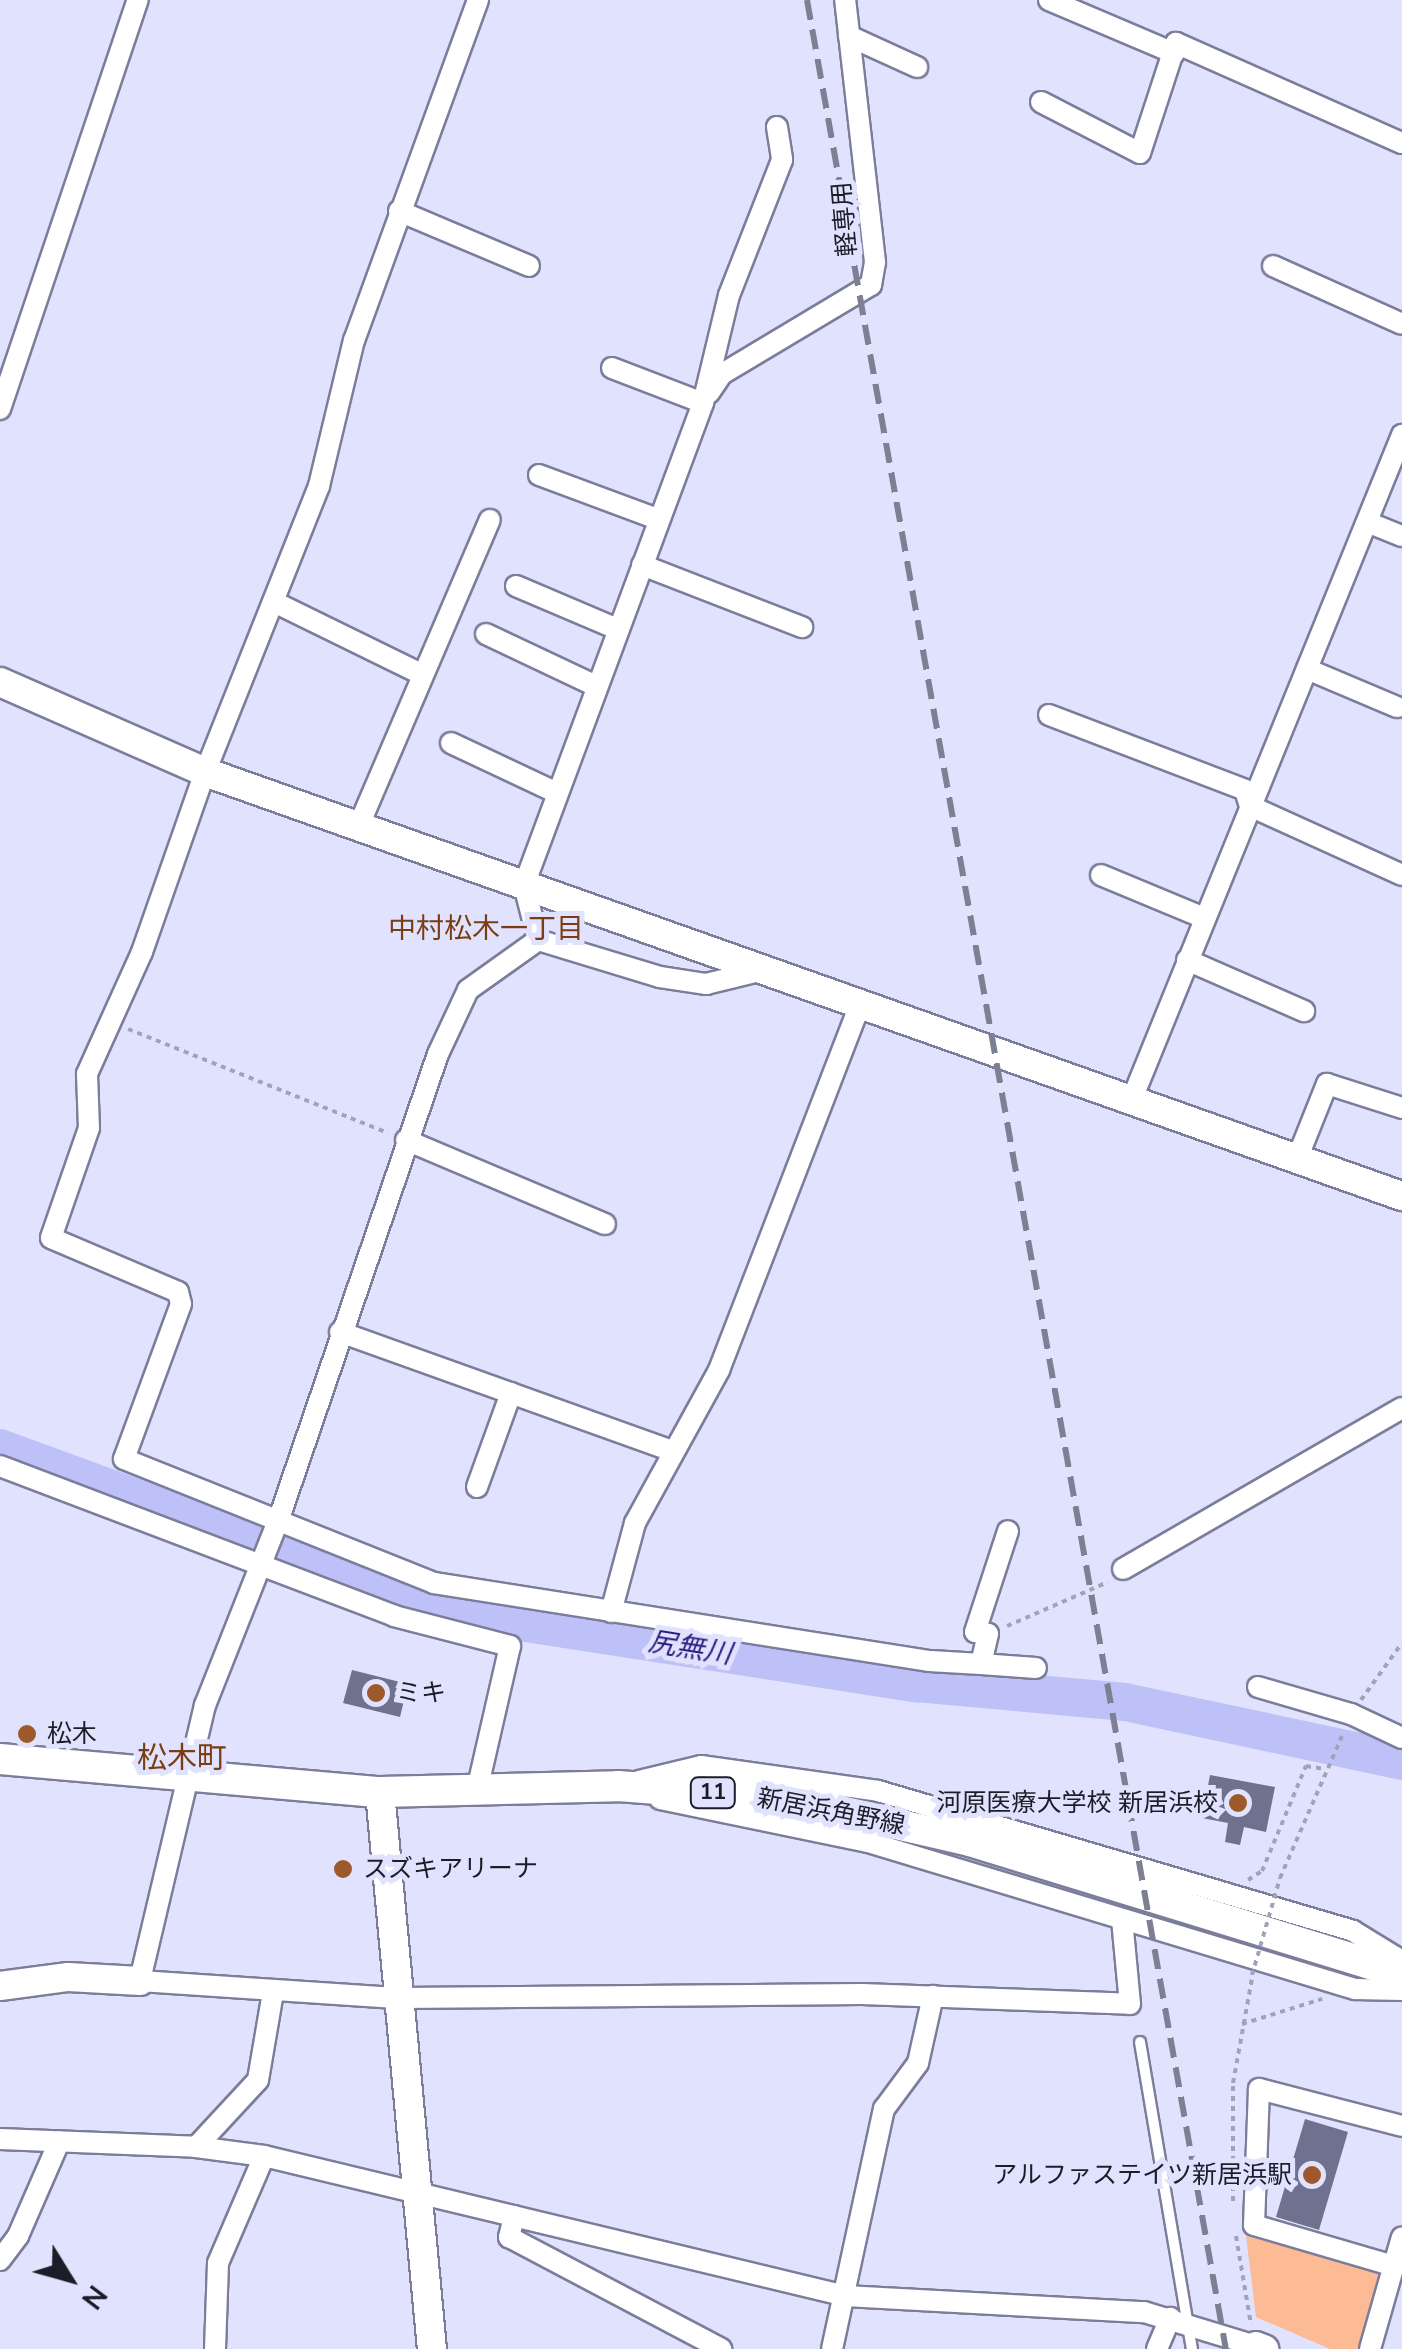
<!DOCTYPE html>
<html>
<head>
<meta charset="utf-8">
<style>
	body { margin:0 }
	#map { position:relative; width:1402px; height:2349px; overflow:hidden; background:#e1e3fe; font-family:"Nunito Sans","Noto Sans JP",sans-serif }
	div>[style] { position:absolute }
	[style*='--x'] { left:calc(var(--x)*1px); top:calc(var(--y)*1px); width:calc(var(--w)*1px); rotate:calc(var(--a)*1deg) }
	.green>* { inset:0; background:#fcba95 }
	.river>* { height:38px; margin:-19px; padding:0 19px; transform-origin:19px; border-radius:19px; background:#bec1f8 }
	.building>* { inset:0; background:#6f718f }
	.path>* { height:4px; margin-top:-2px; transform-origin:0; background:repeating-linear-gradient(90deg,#a1a3b9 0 5px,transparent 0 10px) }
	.roads { filter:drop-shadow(2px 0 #7b7d9b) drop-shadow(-2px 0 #7b7d9b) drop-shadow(0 2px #7b7d9b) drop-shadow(0 -2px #7b7d9b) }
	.lane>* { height:10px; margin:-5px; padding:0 5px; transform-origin:5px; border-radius:5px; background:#fff }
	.street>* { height:20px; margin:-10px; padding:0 10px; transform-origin:10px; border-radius:10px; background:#fff }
	.secondary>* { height:28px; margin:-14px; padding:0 14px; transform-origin:14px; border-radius:14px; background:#fff }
	.primary>* { height:30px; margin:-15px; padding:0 15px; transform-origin:15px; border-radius:15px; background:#fff }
	.rail>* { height:6px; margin-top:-3px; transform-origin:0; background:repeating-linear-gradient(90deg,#7d7f92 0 20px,transparent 0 30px) }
	.path-bridge>* { height:4px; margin-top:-2px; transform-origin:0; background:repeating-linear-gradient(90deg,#a1a3b9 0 5px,transparent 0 10px) }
	.dots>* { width:28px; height:28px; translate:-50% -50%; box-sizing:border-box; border:5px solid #e1e3fe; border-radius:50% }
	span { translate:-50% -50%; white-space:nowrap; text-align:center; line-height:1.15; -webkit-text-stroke:10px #e1e3fe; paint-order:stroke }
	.shield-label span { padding:2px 8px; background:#e1e3fe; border:2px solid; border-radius:8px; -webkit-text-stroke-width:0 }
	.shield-label { font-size:22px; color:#1c1d29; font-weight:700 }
	.street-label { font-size:25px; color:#1c1d29 }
	.poi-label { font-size:25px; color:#1c1d29 }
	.left { translate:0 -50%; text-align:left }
	.right { translate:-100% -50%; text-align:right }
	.neighbourhood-label { font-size:28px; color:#7a3d13 }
	.water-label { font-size:28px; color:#2e1c82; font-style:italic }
	.quarter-label { font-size:30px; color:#7a3d13 }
	.north { position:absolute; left:20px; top:2229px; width:100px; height:100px; -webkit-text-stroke:8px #e1e3fe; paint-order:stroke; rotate:127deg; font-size:28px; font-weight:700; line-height:40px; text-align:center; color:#1c1d29 }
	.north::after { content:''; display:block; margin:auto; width:35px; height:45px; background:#1c1d29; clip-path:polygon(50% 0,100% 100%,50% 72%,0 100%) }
</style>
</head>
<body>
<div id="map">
	<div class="green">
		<i style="clip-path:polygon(1246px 2236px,1376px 2270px,1381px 2282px,1362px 2349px,1330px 2349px,1256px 2317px)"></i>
	</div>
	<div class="river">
		<i style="--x:0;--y:1448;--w:471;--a:20.1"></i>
		<i style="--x:442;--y:1610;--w:480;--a:8.8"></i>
		<i style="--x:916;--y:1683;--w:210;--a:5.2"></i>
		<i style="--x:1125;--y:1702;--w:283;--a:12"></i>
	</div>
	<div class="building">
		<i style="clip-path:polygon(352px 1670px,408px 1684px,400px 1717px,343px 1703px)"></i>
		<i style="clip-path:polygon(1210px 1775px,1275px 1787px,1266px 1832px,1244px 1827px,1240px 1845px,1225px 1842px,1228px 1823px,1202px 1818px)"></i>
		<i style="clip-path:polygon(1305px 2119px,1348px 2132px,1319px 2230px,1276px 2217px)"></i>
	</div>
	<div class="path">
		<i style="--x:128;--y:1029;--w:280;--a:21.8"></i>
		<i style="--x:1007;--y:1626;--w:110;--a:-23.5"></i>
		<i style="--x:1361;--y:1700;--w:70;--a:-54.3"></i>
		<i style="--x:1280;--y:1878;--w:157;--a:-66.4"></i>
		<i style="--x:1248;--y:1880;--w:17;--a:-33"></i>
		<i style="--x:1262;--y:1871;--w:114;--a:-67.3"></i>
		<i style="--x:1306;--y:1766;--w:19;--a:9"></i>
		<i style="--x:1242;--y:2024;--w:84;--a:-17.4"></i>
		<i style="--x:1233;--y:2201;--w:118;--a:-90"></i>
		<i style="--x:1233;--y:2083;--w:107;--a:-79.7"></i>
		<i style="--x:1236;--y:2236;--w:90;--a:80.4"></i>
	</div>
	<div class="roads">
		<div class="lane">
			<i style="--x:1140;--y:2042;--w:311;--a:80.4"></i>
		</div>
		<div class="street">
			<i style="--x:478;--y:0;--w:362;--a:110"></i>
			<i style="--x:354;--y:340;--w:150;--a:103.5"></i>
			<i style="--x:319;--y:486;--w:308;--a:111.7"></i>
			<i style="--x:205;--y:772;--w:191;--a:109.3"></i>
			<i style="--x:142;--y:952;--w:134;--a:114.3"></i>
			<i style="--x:87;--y:1074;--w:54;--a:87.9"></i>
			<i style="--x:89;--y:1128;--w:116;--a:109.1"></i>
			<i style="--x:51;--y:1238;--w:138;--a:23"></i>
			<i style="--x:178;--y:1292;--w:12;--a:76"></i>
			<i style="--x:181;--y:1304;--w:165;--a:110.2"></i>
			<i style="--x:124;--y:1459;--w:334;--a:21.8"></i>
			<i style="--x:434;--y:1583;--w:502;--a:8.94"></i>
			<i style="--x:930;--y:1661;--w:51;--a:3.4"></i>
			<i style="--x:981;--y:1664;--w:31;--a:-77"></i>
			<i style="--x:988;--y:1634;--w:13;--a:-171"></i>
			<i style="--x:975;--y:1632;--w:106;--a:-71.9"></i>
			<i style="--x:1049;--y:0;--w:136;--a:23"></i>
			<i style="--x:849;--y:36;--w:75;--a:24.5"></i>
			<i style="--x:1041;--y:102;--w:111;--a:27.3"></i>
			<i style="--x:1140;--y:153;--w:116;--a:-71.9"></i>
			<i style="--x:1176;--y:43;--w:247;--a:23.9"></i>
			<i style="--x:777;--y:127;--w:33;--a:81"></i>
			<i style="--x:782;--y:160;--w:145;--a:111.4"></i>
			<i style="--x:729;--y:295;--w:111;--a:103.5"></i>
			<i style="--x:703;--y:403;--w:514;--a:110.37"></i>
			<i style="--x:524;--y:885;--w:57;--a:75.7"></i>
			<i style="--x:538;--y:940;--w:86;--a:144.5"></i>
			<i style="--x:468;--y:990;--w:71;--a:115.1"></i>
			<i style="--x:438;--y:1054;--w:499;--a:108.9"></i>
			<i style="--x:276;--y:1526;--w:193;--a:111.6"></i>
			<i style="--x:205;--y:1705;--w:284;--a:103.3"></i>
			<i style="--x:140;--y:1981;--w:260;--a:3.8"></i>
			<i style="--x:399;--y:1998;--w:463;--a:-0.5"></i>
			<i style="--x:862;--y:1994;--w:268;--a:2.1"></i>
			<i style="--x:1130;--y:2004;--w:85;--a:-95.4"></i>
			<i style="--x:399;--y:211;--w:141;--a:22.9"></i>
			<i style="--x:1273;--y:266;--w:141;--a:24.2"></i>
			<i style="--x:612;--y:368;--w:97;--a:21"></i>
			<i style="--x:709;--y:393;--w:23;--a:-56"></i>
			<i style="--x:722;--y:374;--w:174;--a:-30.9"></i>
			<i style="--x:871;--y:285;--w:23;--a:-80"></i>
			<i style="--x:875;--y:262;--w:264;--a:-96.5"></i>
			<i style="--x:0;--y:409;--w:432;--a:-71.4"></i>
			<i style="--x:539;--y:475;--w:126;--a:20.4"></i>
			<i style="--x:1367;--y:522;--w:38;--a:22"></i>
			<i style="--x:642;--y:565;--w:172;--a:21.2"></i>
			<i style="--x:516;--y:586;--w:108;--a:23"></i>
			<i style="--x:276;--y:603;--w:159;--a:26.1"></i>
			<i style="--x:486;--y:634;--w:119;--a:25.3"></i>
			<i style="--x:1307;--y:669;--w:98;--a:22.9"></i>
			<i style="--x:1049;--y:715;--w:210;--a:20.9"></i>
			<i style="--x:1245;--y:790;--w:17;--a:73"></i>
			<i style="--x:1250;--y:806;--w:167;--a:24.4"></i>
			<i style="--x:451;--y:743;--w:115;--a:25.2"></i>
			<i style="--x:359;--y:825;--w:332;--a:-66.8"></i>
			<i style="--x:1101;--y:875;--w:109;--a:22.6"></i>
			<i style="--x:538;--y:940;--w:127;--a:16.9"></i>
			<i style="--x:660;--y:977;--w:47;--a:8.7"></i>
			<i style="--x:706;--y:984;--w:60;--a:-13.6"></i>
			<i style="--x:1187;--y:960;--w:128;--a:23.6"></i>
			<i style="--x:1132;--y:1099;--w:717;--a:-67.87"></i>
			<i style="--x:406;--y:1140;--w:216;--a:22.9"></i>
			<i style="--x:1297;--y:1159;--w:81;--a:-68.2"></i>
			<i style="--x:1327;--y:1084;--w:79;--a:17.7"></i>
			<i style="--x:340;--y:1332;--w:353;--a:19.7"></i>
			<i style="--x:0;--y:1466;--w:422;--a:20.8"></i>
			<i style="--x:394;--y:1616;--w:120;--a:14.5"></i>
			<i style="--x:510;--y:1646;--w:148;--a:102.9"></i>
			<i style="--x:477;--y:1487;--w:100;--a:-70.1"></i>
			<i style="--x:1123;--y:1569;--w:322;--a:-30"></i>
			<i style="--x:611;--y:1612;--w:92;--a:-74.9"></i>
			<i style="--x:635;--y:1523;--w:175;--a:-61.2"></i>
			<i style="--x:719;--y:1370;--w:392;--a:-68.9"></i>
			<i style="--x:981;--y:1664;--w:55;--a:4.2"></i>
			<i style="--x:1258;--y:1687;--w:97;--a:16.2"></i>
			<i style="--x:1351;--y:1714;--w:56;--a:25.2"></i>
			<i style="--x:639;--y:1781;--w:64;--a:-13.6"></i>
			<i style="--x:701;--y:1766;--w:179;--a:8"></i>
			<i style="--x:878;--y:1791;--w:495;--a:16.4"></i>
			<i style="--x:1353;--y:1931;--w:57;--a:31.5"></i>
			<i style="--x:660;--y:1799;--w:212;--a:11.7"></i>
			<i style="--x:868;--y:1842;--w:509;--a:16.8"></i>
			<i style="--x:1355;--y:1989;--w:47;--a:1.2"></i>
			<i style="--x:0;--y:2139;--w:196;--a:2.3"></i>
			<i style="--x:196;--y:2147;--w:69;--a:7.5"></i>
			<i style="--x:264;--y:2156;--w:599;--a:13.53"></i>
			<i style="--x:846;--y:2296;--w:298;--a:3.1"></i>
			<i style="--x:1144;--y:2312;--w:117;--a:16.9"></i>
			<i style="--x:196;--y:2147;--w:91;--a:-47.2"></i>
			<i style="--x:258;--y:2080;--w:89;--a:-80.3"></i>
			<i style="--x:514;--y:2216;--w:22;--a:103"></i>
			<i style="--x:509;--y:2237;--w:240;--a:27.8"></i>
			<i style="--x:0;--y:2260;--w:30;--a:-53"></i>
			<i style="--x:18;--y:2236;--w:103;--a:-66.4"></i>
			<i style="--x:1394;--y:2266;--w:146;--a:-163.7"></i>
			<i style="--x:1254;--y:2225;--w:136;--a:-87.9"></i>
			<i style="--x:1259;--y:2089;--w:148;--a:14.5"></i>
			<i style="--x:215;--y:2349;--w:86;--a:-88"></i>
			<i style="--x:218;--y:2263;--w:116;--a:-66.7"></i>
			<i style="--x:832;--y:2349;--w:246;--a:-77.8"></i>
			<i style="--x:884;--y:2109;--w:57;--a:-53.5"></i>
			<i style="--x:918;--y:2063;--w:69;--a:-77.4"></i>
			<i style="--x:1157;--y:2349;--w:34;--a:-67"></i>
			<i style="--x:1370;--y:2349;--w:116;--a:-74.1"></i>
		</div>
		<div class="secondary">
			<i style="--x:0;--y:682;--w:224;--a:23.7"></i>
			<i style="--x:205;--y:772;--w:1270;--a:19.51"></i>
			<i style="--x:380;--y:1792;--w:559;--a:84.67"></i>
			<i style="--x:0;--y:1986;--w:69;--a:-7.5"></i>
			<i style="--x:68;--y:1977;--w:72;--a:3.2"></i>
			<i style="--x:1256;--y:2346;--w:9;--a:21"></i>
		</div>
		<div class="primary">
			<i style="--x:0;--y:1759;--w:381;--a:5"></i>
			<i style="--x:380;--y:1792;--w:238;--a:-1.4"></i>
			<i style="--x:618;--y:1786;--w:170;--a:4.4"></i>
			<i style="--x:788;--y:1799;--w:187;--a:13"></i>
			<i style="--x:970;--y:1841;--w:452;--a:17.1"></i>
		</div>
	</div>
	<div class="rail">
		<i style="--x:807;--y:0;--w:2386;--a:79.89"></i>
	</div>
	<div class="path-bridge">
		<i style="--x:1252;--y:1975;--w:101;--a:-73.9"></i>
	</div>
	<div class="dots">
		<i style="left:376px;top:1693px;background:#9d582c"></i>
		<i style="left:27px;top:1734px;background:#9d582c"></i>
		<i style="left:1238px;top:1803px;background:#9d582c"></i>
		<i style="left:343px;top:1869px;background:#9d582c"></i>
		<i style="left:1312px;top:2175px;background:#9d582c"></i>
	</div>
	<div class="shield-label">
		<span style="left:713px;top:1793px">11</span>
	</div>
	<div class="street-label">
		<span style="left:845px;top:219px;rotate:-95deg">軽専用</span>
		<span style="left:831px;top:1812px;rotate:11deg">新居浜角野線</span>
	</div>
	<div class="poi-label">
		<span class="left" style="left:396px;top:1693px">ミキ</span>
		<span class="left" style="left:47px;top:1734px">松木</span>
		<span class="right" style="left:1218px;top:1803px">河原医療大学校 新居浜校</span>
		<span class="left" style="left:363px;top:1869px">スズキアリーナ</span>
		<span class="right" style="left:1292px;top:2175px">アルファステイツ新居浜駅</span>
	</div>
	<div class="neighbourhood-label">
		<span style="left:486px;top:929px">中村松木一丁目</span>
	</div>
	<div class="water-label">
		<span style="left:690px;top:1648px;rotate:9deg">尻無川</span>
	</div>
	<div class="quarter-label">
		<span style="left:182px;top:1759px">松木町</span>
	</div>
	<div class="north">N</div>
</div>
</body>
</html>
